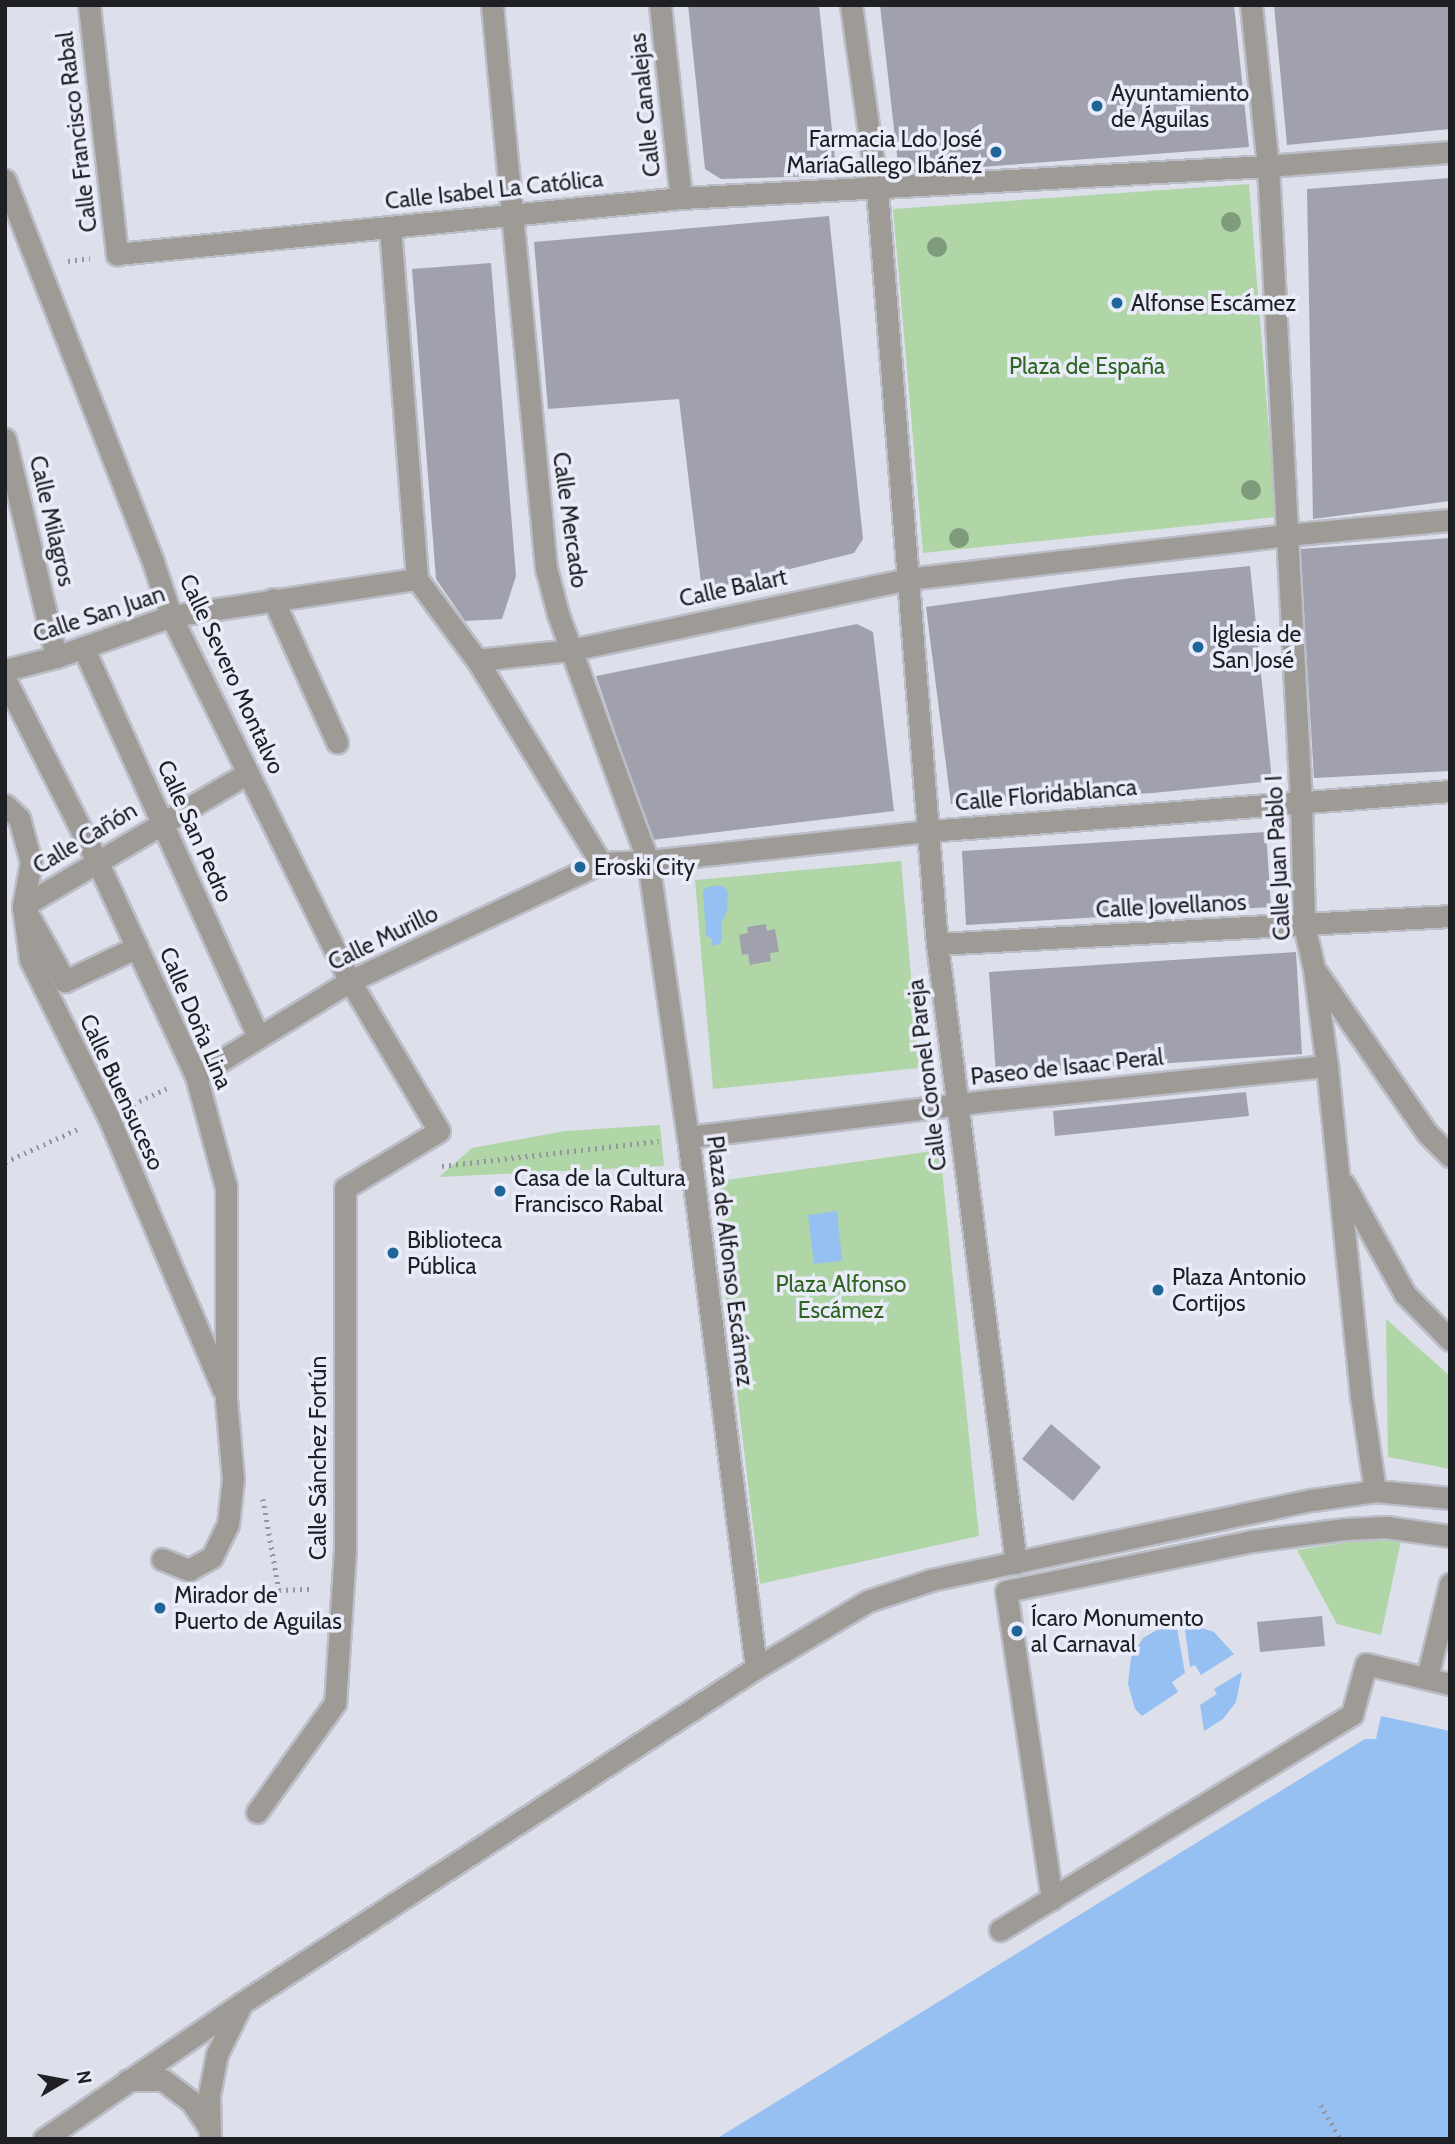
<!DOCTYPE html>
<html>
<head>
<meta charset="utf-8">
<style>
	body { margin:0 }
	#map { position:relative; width:1455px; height:2144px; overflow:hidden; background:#dddfeb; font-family:Cabin,sans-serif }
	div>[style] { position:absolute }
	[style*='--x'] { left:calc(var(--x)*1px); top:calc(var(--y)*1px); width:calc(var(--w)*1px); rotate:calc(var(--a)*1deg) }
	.green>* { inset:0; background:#b0d6a7 }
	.water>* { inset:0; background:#95c0f1 }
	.building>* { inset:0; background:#a0a1ac }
	.path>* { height:4.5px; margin-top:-2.25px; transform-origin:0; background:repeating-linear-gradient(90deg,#94969f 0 2px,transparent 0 7px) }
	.roads { filter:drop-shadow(2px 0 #bbbdc7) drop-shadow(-2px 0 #bbbdc7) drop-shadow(0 2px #bbbdc7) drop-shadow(0 -2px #bbbdc7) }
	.street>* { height:21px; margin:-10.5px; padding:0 10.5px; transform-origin:10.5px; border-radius:10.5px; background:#9e9a96 }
	.trees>* { width:20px; height:20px; margin:-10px; border-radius:50%; background:#7e9c7c }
	.dots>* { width:19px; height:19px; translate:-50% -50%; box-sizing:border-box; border:4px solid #eaedf9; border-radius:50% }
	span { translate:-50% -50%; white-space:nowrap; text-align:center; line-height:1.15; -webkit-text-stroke:7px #eaedf9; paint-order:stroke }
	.poi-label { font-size:23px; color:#1f2024 }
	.left { translate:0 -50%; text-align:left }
	.right { translate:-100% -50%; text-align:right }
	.street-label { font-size:23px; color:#1f2024 }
	.park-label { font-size:23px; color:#316522 }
	.frame { position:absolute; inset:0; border:7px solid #1f2024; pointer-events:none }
	.north { position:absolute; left:28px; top:2046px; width:70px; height:70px; -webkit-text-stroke:5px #eaedf9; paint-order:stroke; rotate:80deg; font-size:19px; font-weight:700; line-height:28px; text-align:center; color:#1f2024 }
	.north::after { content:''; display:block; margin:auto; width:24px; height:32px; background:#1f2024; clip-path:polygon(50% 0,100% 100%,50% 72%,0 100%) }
</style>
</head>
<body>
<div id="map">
	<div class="green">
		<i style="clip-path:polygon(1249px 184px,1276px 517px,923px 553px,893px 209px)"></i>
		<i style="clip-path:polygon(901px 861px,919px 1068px,713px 1089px,695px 880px)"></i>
		<i style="clip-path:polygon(660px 1125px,664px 1166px,439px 1177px,472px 1148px,565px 1131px)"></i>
		<i style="clip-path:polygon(940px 1150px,979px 1536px,760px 1584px,712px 1182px)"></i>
		<i style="clip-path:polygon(1386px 1319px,1450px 1376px,1450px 1469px,1388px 1457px)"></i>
		<i style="clip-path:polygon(1361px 1540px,1401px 1541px,1381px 1635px,1337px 1624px,1297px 1550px)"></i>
	</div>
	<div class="water">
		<i style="clip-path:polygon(722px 885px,728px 892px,727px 911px,721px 924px,722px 939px,720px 944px,711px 946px,712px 939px,706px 936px,703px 891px,707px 887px)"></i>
		<i style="clip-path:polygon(837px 1211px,842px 1261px,814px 1264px,808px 1215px)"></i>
		<i style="clip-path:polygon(1184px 1622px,1214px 1632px,1234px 1654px,1201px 1675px,1195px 1665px,1190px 1667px)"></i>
		<i style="clip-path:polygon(1176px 1623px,1185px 1673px,1172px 1682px,1178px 1692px,1142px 1716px,1135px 1709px,1128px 1684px,1131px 1658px,1143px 1638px,1164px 1626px)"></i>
		<i style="clip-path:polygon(1242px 1672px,1236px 1702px,1223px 1719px,1204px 1731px,1200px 1705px,1217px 1694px,1214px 1689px)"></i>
		<i style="clip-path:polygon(1381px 1716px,1450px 1731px,1450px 2139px,716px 2139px,1365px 1739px,1376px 1739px)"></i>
	</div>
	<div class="building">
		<i style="clip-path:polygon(688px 5px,819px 5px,835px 159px,824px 176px,721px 179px,705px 169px)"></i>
		<i style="clip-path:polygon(880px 5px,1234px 5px,1249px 147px,899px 173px)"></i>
		<i style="clip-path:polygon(1274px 5px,1450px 5px,1450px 129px,1287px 145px)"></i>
		<i style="clip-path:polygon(1450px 178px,1450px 501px,1313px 519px,1307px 189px)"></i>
		<i style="clip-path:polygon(829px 216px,863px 539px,854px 553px,702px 591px,679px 399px,548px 409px,534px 242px)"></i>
		<i style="clip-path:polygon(491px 263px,516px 576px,502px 619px,465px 621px,436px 579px,412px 269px)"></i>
		<i style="clip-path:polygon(1450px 538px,1450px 771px,1314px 778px,1300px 549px)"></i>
		<i style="clip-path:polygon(1250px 566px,1272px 781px,1153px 793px,951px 804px,926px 607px,1131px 578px)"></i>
		<i style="clip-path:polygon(857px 624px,873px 632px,894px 811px,652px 840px,596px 676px)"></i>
		<i style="clip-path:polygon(1266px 832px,1271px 907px,966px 925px,962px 851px)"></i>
		<i style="clip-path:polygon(766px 924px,767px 931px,775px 929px,779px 952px,770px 953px,771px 961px,750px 965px,748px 954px,742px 955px,739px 935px,748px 933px,747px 927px)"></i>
		<i style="clip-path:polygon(1296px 952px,1302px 1054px,996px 1075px,989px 972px)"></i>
		<i style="clip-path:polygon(1246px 1092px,1249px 1116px,1055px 1136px,1053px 1111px)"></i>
		<i style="clip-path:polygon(1051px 1424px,1101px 1467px,1073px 1501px,1022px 1459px)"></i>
		<i style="clip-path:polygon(1322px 1616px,1325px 1646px,1260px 1652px,1257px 1622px)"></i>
	</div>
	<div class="path">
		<i style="--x:68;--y:261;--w:22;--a:-8"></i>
		<i style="--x:133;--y:1104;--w:41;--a:-24.7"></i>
		<i style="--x:5;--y:1162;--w:82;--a:-24.4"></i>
		<i style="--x:442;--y:1166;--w:218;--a:-6.6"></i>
		<i style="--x:263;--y:1499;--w:92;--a:80"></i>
		<i style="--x:279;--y:1590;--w:35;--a:-2"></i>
		<i style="--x:1321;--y:2105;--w:39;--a:60"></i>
	</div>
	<div class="roads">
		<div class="street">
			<i style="--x:89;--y:5;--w:251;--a:83.6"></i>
			<i style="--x:117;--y:254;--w:567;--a:-5.67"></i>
			<i style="--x:681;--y:198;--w:588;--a:-3.12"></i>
			<i style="--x:1268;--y:166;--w:183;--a:-4.4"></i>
			<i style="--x:492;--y:5;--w:566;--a:84.52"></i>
			<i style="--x:546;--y:568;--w:48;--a:75.4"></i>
			<i style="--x:558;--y:614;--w:263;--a:70"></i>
			<i style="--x:648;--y:861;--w:279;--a:81.8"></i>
			<i style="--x:688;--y:1137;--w:535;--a:82.7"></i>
			<i style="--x:660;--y:5;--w:194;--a:83.8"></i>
			<i style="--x:851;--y:5;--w:186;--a:82"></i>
			<i style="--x:877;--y:189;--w:757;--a:85.46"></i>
			<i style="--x:937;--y:944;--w:624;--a:82.73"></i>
			<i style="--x:1251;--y:5;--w:162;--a:84"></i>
			<i style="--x:1268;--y:166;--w:636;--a:87.03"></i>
			<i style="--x:1301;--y:801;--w:124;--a:88.6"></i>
			<i style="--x:1304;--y:925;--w:45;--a:77.2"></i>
			<i style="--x:1314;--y:969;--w:98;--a:82.4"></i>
			<i style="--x:1327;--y:1066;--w:332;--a:84.1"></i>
			<i style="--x:1361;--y:1396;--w:96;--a:81.6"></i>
			<i style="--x:5;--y:180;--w:410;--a:68.8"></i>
			<i style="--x:153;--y:562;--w:57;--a:71.6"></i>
			<i style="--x:171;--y:616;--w:407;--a:63.9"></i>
			<i style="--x:350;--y:981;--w:174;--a:59.3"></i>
			<i style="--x:439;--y:1131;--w:110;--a:148.8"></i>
			<i style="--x:345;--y:1188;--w:362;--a:90"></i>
			<i style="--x:345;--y:1550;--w:153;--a:93.7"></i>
			<i style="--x:335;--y:1703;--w:134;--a:125.6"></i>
			<i style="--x:390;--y:227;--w:353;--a:85.6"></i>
			<i style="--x:417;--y:579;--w:101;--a:53.5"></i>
			<i style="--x:477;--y:660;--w:95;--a:-6.1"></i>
			<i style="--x:571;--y:650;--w:343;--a:-11.9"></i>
			<i style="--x:907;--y:579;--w:381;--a:-6.6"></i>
			<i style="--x:1285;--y:535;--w:166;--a:-5.2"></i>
			<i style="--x:5;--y:439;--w:224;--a:76.8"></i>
			<i style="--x:273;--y:599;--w:157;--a:65.9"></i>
			<i style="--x:83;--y:647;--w:427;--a:65.8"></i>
			<i style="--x:477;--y:660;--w:238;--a:58.6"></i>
			<i style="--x:5;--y:670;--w:53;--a:-14.3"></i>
			<i style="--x:56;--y:657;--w:122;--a:-19.6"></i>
			<i style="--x:171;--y:616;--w:249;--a:-8.6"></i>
			<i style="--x:5;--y:679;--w:206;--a:63.2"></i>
			<i style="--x:98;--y:863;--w:234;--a:65.3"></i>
			<i style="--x:196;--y:1076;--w:115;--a:74.9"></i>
			<i style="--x:226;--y:1187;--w:212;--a:90"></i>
			<i style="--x:226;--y:1399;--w:80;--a:85"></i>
			<i style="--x:233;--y:1479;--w:45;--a:96.3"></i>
			<i style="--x:228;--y:1524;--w:37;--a:116"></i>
			<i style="--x:212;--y:1557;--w:26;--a:151"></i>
			<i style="--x:189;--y:1570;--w:29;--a:-158"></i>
			<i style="--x:5;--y:805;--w:19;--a:43"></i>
			<i style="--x:19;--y:818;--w:46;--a:74.7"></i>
			<i style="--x:31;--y:862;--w:45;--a:100.3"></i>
			<i style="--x:23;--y:906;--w:53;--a:82.5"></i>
			<i style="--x:30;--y:959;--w:175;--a:63.6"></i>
			<i style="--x:108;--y:1116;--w:297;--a:67.2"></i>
			<i style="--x:937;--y:944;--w:514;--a:-3.12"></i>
			<i style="--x:137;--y:947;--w:80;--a:154.7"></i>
			<i style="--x:65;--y:981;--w:86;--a:-119.2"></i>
			<i style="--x:23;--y:906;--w:261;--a:-30.6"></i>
			<i style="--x:1317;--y:973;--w:194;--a:55.5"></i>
			<i style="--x:1427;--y:1133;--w:33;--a:45"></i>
			<i style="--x:196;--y:1076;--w:181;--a:-31.7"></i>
			<i style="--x:350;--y:981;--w:277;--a:-25.2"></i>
			<i style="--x:601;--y:863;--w:47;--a:-2.4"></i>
			<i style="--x:648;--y:861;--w:282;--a:-6.1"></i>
			<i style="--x:928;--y:831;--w:524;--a:-4.38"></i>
			<i style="--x:688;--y:1137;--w:310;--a:-6.9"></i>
			<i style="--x:996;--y:1100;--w:333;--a:-5.9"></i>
			<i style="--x:1344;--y:1184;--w:126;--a:61"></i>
			<i style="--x:1405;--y:1294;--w:64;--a:45.6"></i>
			<i style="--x:1427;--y:1678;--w:97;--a:-76.3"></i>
			<i style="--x:1052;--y:1899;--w:311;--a:-98.5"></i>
			<i style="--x:1006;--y:1591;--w:251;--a:-11.5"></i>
			<i style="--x:1252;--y:1541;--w:94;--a:-7.4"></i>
			<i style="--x:1345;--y:1529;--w:41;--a:-2.8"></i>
			<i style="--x:1386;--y:1527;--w:65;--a:8"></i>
			<i style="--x:1000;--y:1930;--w:413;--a:-31.5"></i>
			<i style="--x:1352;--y:1714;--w:52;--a:-74.4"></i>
			<i style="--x:1366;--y:1664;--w:86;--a:13.4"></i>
			<i style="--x:128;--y:2080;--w:35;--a:0"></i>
			<i style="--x:163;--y:2080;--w:35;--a:37"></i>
			<i style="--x:191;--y:2101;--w:32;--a:56"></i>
			<i style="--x:44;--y:2139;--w:240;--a:-34.5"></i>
			<i style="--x:242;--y:2003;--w:614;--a:-33.09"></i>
			<i style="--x:756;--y:1668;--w:131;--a:-30.9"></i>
			<i style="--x:868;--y:1601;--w:66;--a:-18.4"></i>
			<i style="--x:931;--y:1580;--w:389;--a:-11.9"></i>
			<i style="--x:1312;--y:1500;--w:64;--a:-8.1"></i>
			<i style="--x:1375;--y:1491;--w:75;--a:5.3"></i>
			<i style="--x:210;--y:2139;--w:44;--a:-91.3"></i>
			<i style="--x:209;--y:2095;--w:42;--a:-79"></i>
			<i style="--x:217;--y:2054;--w:52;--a:-63.9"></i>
		</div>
	</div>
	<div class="trees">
		<i style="left:1231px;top:222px"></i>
		<i style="left:937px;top:247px"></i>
		<i style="left:1251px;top:490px"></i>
		<i style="left:959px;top:538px"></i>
	</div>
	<div class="dots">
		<i style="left:1097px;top:106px;background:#1e6599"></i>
		<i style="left:996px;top:152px;background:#1e6599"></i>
		<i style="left:1117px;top:303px;background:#1e6599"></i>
		<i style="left:1198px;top:647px;background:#1e6599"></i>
		<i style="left:580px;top:867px;background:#1e6599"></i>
		<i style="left:500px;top:1191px;background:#1e6599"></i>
		<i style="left:393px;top:1253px;background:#1e6599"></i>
		<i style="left:1158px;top:1290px;background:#1e6599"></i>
		<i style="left:160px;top:1608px;background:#1e6599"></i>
		<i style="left:1017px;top:1631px;background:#1e6599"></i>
	</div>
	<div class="poi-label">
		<span class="left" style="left:1111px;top:106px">Ayuntamiento<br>de Águilas</span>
		<span class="right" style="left:982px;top:152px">Farmacia Ldo José<br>MaríaGallego Ibáñez</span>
		<span class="left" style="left:1131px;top:303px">Alfonse Escámez</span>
		<span class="left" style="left:1212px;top:647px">Iglesia de<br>San José</span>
		<span class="left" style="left:594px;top:867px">Eroski City</span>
		<span class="left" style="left:514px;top:1191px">Casa de la Cultura<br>Francisco Rabal</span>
		<span class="left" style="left:407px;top:1253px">Biblioteca<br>Pública</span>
		<span class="left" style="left:1172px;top:1290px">Plaza Antonio<br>Cortijos</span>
		<span class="left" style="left:174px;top:1608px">Mirador de<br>Puerto de Aguilas</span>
		<span class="left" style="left:1031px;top:1631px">Ícaro Monumento<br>al Carnaval</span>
	</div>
	<div class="street-label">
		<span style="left:645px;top:105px;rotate:-96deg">Calle Canalejas</span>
		<span style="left:77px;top:132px;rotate:-97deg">Calle Francisco Rabal</span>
		<span style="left:494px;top:190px;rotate:-6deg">Calle Isabel La Católica</span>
		<span style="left:570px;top:520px;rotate:82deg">Calle Mercado</span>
		<span style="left:52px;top:521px;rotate:77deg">Calle Milagros</span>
		<span style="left:733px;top:588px;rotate:-12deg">Calle Balart</span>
		<span style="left:99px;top:614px;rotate:-18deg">Calle San Juan</span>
		<span style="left:232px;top:674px;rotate:65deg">Calle Severo Montalvo</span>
		<span style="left:1046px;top:795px;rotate:-5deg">Calle Floridablanca</span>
		<span style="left:195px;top:831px;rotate:66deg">Calle San Pedro</span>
		<span style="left:85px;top:838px;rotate:-31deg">Calle Cañón</span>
		<span style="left:1278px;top:858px;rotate:-93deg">Calle Juan Pablo I</span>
		<span style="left:1171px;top:906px;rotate:-3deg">Calle Jovellanos</span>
		<span style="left:383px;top:938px;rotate:-26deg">Calle Murillo</span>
		<span style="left:196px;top:1018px;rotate:67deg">Calle Doña Lina</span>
		<span style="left:1067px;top:1067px;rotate:-6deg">Paseo de Isaac Peral</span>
		<span style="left:927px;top:1075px;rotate:-97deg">Calle Coronel Pareja</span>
		<span style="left:122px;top:1092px;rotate:65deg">Calle Buensuceso</span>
		<span style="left:730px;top:1261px;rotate:83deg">Plaza de Alfonso Escámez</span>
		<span style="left:318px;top:1458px;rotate:-90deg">Calle Sánchez Fortún</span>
	</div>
	<div class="park-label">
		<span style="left:1087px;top:366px">Plaza de España</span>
		<span style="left:841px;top:1297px">Plaza Alfonso<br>Escámez</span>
	</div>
	<div class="frame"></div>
	<div class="north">N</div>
</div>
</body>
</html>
